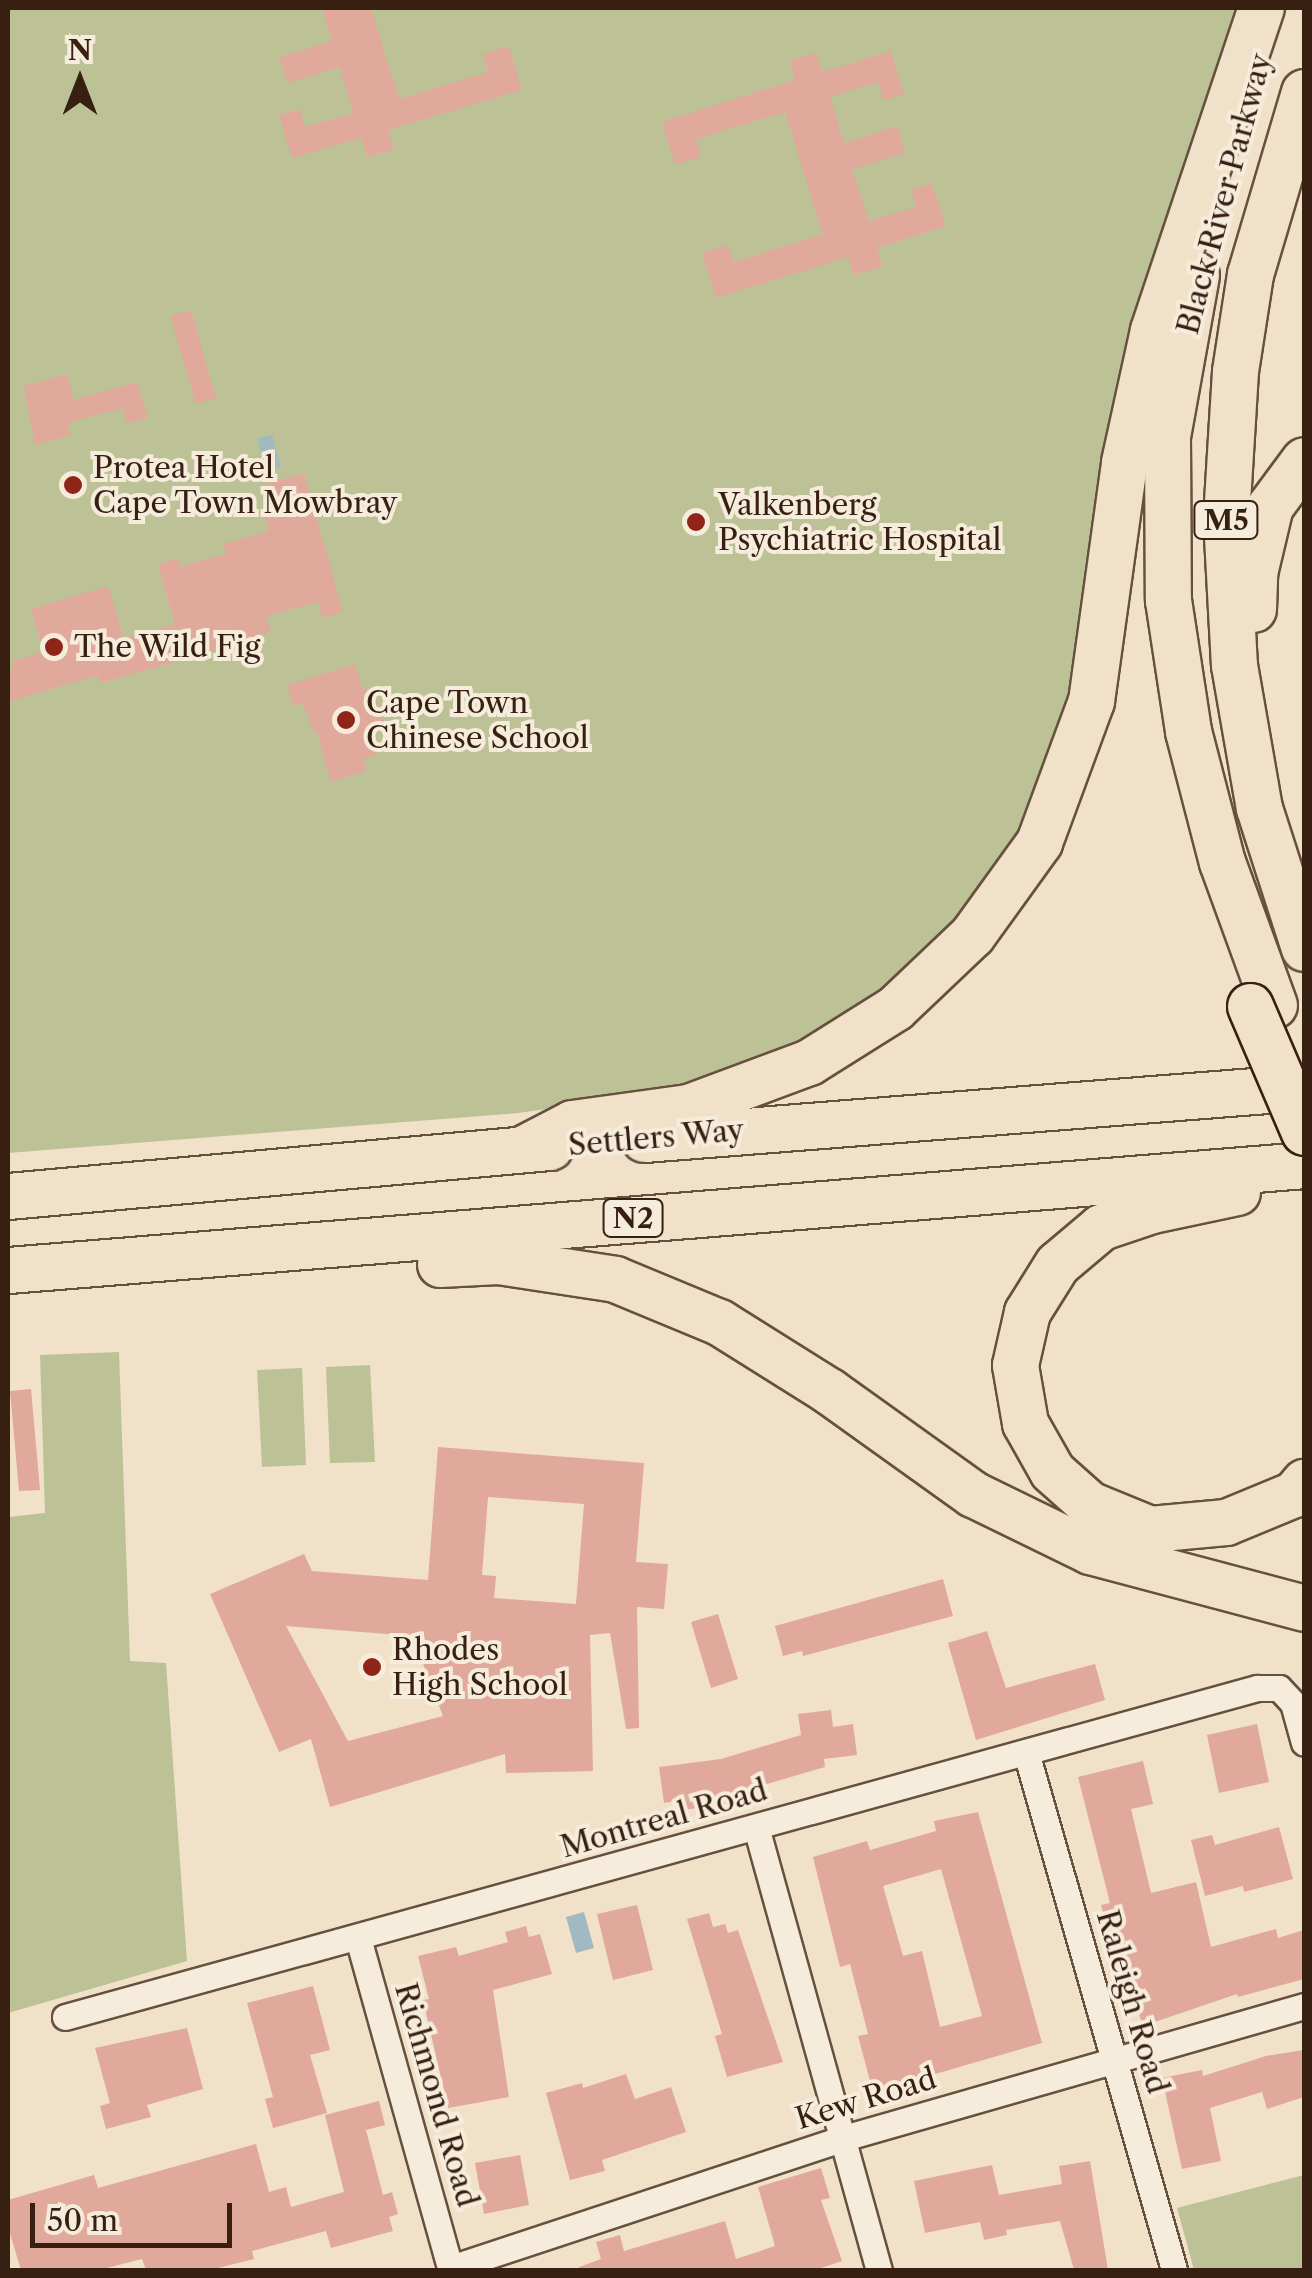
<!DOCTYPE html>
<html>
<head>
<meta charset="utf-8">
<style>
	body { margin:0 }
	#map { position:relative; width:1312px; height:2278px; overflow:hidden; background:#f1e1c9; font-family:"Libre Caslon Text",serif }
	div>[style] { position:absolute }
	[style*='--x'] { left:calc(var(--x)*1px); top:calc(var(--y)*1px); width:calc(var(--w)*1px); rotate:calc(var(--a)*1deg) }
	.green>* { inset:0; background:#bcc295 }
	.water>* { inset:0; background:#a1bac2 }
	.building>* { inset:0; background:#e0a99c }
	.roads { filter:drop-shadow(2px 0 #66503f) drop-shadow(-2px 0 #66503f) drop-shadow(0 2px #66503f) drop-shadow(0 -2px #66503f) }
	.street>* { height:25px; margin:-12.5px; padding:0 12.5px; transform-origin:12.5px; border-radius:12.5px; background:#f6ecdc }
	.highway>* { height:45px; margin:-22.5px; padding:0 22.5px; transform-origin:22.5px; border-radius:22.5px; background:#f1e1c9 }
	.bridges { filter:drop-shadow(2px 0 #371f11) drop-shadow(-2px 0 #371f11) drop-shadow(0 2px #371f11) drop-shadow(0 -2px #371f11) }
	.highway-bridge>* { height:45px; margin:-22.5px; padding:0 22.5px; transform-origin:22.5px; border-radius:22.5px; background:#f1e1c9 }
	.dots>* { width:28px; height:28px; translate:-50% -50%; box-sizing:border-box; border:5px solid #f6ecdc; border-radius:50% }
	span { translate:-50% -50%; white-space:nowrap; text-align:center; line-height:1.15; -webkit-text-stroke:8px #f6ecdc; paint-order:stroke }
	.shield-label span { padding:2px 8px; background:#f6ecdc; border:2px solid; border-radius:8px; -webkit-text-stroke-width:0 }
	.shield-label { font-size:28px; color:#371f11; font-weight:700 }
	.street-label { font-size:30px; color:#371f11 }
	.poi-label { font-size:30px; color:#371f11 }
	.left { translate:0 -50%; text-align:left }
	.frame { position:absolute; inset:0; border:10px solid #371f11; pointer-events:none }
	.north { position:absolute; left:30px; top:30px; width:100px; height:100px; -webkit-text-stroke:8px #f6ecdc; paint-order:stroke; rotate:0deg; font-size:28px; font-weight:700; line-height:40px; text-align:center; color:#371f11 }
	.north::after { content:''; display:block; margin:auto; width:35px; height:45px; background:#371f11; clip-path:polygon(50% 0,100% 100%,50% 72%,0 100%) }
	.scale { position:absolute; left:30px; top:2203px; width:202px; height:45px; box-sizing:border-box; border:5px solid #371f11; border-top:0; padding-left:12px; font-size:30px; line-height:35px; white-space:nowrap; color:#371f11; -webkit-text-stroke:8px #f6ecdc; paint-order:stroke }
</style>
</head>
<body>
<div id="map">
	<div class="green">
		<i style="clip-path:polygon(8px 8px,1235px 8px,1148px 275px,1069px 698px,1032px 815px,950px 931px,873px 1001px,765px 1060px,704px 1082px,647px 1095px,518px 1113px,8px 1153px)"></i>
		<i style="clip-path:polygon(119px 1352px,130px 1661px,166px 1663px,187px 1961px,8px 2013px,8px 1517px,45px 1513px,40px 1355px)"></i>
		<i style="clip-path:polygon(370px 1365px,375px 1462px,330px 1463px,326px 1367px)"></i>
		<i style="clip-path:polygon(302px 1368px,306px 1465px,262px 1467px,257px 1370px)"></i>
		<i style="clip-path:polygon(1304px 2175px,1304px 2270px,1194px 2270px,1177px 2208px)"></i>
	</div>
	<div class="water">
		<i style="clip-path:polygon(272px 435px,281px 467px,266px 471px,257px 439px)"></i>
		<i style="clip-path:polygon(584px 1912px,594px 1948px,576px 1953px,566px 1917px)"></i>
	</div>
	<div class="building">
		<i style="clip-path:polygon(322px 8px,371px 8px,399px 99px,488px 72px,483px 54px,509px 46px,522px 90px,388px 130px,394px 149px,367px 157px,361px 138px,292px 158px,279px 115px,300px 109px,305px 127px,353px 113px,340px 67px,287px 83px,279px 57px,332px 41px)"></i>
		<i style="clip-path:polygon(891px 51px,904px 94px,884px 100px,878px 82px,830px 97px,844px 143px,897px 126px,905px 153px,852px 169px,869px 221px,916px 207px,911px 190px,932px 183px,946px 226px,877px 248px,883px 266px,854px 275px,848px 257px,716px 298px,702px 253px,728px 245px,734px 262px,823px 234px,785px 112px,696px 139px,701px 157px,675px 164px,662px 122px,795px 80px,789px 61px,816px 53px,822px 72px)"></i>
		<i style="clip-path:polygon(191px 310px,216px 398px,196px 404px,170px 316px)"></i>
		<i style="clip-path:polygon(67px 374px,74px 400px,137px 382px,148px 418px,127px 423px,122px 408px,68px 423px,71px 435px,35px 445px,24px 386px)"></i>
		<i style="clip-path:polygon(304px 473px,343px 612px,323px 618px,318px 602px,266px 616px,271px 631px,214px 651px,100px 683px,98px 675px,8px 702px,8px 670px,14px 668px,12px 661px,44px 652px,31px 609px,108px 586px,124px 639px,175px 624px,158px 564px,178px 558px,180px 567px,226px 554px,223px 544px,269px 531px,263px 510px,273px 507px,266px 484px)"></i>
		<i style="clip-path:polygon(355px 664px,363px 690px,372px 687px,384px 723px,374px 728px,380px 752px,363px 759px,366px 771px,331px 782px,317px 732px,314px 733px,303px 704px,294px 706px,287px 685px)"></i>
		<i style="clip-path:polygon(31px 1389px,40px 1490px,19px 1491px,10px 1391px)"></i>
		<i style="clip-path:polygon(evenodd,438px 1447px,644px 1463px,636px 1562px,668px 1564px,664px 1609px,637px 1607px,639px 1728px,626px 1729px,610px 1633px,590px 1635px,593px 1771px,506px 1773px,505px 1754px,330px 1807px,311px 1739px,279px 1752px,210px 1594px,304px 1554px,312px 1571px,428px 1580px,438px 1447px,488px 1497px,584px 1504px,576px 1604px,494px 1598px,496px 1576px,482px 1575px,488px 1497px,438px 1447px,286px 1626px,425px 1637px,422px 1661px,443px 1716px,348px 1741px,286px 1626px)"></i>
		<i style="clip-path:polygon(943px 1579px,953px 1616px,803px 1656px,802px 1651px,783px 1656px,775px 1626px)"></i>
		<i style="clip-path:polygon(718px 1614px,738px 1679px,711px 1688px,691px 1622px)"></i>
		<i style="clip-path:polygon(987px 1631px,1006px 1688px,1095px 1664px,1105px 1700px,976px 1740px,948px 1643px)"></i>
		<i style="clip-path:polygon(831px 1710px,833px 1727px,853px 1724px,857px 1755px,824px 1759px,825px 1767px,726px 1796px,727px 1804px,683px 1810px,682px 1800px,664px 1803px,659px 1767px,721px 1759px,801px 1735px,798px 1714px)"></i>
		<i style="clip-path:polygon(1257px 1724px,1269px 1782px,1219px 1793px,1207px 1735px)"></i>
		<i style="clip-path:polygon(1143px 1761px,1153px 1804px,1131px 1809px,1151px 1893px,1196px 1882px,1211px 1947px,1276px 1929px,1278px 1938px,1304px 1930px,1304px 1979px,1238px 1997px,1237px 1994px,1143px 2026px,1128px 1982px,1112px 1982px,1103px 1948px,1112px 1946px,1101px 1905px,1110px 1903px,1078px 1777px)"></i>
		<i style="clip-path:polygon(evenodd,978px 1812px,1042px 2043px,873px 2092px,858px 2036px,868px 2034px,850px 1964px,840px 1967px,813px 1857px,867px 1841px,870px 1850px,936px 1831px,934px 1821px,978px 1812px,941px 1869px,982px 2016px,940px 2027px,922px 1951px,903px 1956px,883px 1886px,941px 1869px)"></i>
		<i style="clip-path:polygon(1279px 1827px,1293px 1879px,1244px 1892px,1243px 1886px,1205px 1896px,1191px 1840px,1212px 1835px,1215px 1845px)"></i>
		<i style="clip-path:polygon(637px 1905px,653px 1970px,613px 1980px,597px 1914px)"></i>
		<i style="clip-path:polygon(709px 1913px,713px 1927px,725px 1924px,728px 1933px,738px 1930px,783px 2062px,727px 2077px,715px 2036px,722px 2034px,687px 1919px)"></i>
		<i style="clip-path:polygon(526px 1926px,529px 1937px,540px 1934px,552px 1974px,493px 1990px,509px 2097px,448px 2108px,423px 2000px,429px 1999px,418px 1956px,456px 1947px,459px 1956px,508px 1942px,505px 1932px)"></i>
		<i style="clip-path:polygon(313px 1986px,330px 2050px,310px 2055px,327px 2113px,273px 2128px,265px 2099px,273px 2097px,247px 2003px)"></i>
		<i style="clip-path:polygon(187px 2028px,203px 2089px,147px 2105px,151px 2117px,106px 2129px,100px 2106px,110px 2103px,95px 2048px)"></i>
		<i style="clip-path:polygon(1304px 2050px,1304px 2097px,1267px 2109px,1262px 2092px,1210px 2108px,1221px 2161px,1182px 2169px,1162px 2078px,1202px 2070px,1203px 2076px,1266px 2056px)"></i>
		<i style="clip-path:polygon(626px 2074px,635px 2099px,671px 2087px,686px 2132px,602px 2160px,605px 2171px,570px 2180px,546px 2093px,582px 2083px,583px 2088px)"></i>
		<i style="clip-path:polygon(379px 2101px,385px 2125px,366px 2130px,383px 2195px,392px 2192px,398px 2214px,389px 2217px,393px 2231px,331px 2248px,326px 2231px,252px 2251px,254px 2259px,210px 2270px,146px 2270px,142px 2259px,99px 2270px,21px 2270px,8px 2227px,8px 2200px,94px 2175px,98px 2188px,256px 2144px,269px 2192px,286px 2187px,291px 2207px,344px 2192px,325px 2115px)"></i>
		<i style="clip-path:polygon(520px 2155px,529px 2205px,484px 2214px,475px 2163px)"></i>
		<i style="clip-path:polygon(1090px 2161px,1108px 2270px,1074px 2270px,1060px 2221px,1006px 2230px,1007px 2235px,984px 2240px,980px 2222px,925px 2233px,914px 2181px,992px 2165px,999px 2195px,1062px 2184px,1059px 2166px)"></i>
		<i style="clip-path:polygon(821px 2168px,830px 2198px,821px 2200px,842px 2261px,815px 2270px,580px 2270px,579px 2267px,601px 2259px,596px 2242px,620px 2235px,624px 2251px,725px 2221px,736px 2259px,775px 2246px,758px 2187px)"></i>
	</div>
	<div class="roads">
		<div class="street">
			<i style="--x:1026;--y:1752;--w:539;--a:74.05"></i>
			<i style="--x:756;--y:1827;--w:460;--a:74.5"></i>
			<i style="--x:358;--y:1938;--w:345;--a:74.4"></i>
			<i style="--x:65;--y:2017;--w:1237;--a:-15.43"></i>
			<i style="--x:1257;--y:1688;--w:22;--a:0"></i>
			<i style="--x:1279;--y:1688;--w:21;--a:47"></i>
			<i style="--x:1293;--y:1703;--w:41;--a:74.6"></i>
			<i style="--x:451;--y:2268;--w:410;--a:-18.3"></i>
			<i style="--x:840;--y:2139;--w:483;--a:-16"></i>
		</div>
		<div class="highway">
			<i style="--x:1304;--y:92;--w:190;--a:106.5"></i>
			<i style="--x:1250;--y:274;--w:98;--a:98.8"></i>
			<i style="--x:1235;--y:371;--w:147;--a:93.5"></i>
			<i style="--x:1226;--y:518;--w:147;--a:86.9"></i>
			<i style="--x:1234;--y:665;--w:145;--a:80.1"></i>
			<i style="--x:1259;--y:808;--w:147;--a:72.2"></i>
			<i style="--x:1196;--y:275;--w:164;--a:100.2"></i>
			<i style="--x:1167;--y:436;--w:164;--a:89.7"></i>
			<i style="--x:1168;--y:600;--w:133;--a:81.3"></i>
			<i style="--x:1188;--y:731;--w:135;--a:75.5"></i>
			<i style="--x:1222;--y:862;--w:152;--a:70"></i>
			<i style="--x:1253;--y:609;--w:36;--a:-88"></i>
			<i style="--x:1254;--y:573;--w:69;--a:-76.6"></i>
			<i style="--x:1270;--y:506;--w:57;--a:-53.5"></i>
			<i style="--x:644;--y:1139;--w:662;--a:-4.5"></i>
			<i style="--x:522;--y:1149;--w:56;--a:-27.5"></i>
			<i style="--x:572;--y:1123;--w:117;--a:-7.9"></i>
			<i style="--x:688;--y:1107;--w:129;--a:-20.4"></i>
			<i style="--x:809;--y:1062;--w:102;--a:-32.1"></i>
			<i style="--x:895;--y:1008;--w:106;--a:-43.5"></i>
			<i style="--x:972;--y:935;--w:115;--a:-54.2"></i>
			<i style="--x:1039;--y:842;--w:150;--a:-69.8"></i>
			<i style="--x:1091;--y:701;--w:241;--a:-82.1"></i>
			<i style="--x:1124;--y:462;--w:135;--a:-77.6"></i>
			<i style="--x:1153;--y:330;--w:340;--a:-71.5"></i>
			<i style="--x:1237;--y:1192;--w:87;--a:168"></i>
			<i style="--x:1152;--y:1210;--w:54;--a:161.6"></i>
			<i style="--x:1101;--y:1227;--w:57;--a:139.9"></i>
			<i style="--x:1057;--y:1264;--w:57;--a:122"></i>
			<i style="--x:1027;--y:1312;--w:54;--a:102.8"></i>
			<i style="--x:1015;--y:1365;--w:59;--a:80.2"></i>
			<i style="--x:1025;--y:1423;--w:55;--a:60.6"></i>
			<i style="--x:1052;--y:1471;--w:50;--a:41.7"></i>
			<i style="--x:1089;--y:1504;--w:66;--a:22.3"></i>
			<i style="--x:1150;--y:1529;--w:76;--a:-5.3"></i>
			<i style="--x:1226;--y:1522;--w:74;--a:-22.4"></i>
			<i style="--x:1294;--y:1494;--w:16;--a:-50"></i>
			<i style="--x:8;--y:1196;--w:544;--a:-5.17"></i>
			<i style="--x:440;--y:1264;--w:58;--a:-3"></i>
			<i style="--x:498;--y:1261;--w:118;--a:8.7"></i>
			<i style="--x:615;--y:1279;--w:113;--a:22.5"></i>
			<i style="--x:719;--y:1322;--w:130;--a:32.1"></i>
			<i style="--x:829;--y:1391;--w:177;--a:35.6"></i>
			<i style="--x:973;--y:1494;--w:130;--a:26"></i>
			<i style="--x:1090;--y:1551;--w:221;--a:14.9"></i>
			<i style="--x:8;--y:1270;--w:1300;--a:-4.63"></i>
		</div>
	</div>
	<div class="bridges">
		<div class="highway-bridge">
			<i style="--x:1250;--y:1006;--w:137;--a:66.8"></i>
		</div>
	</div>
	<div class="dots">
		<i style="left:73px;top:485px;background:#8f2418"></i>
		<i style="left:696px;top:522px;background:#8f2418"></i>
		<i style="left:54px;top:647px;background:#8f2418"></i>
		<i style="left:346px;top:720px;background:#8f2418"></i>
		<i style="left:372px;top:1667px;background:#8f2418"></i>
	</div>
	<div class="shield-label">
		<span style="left:1226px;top:520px">M5</span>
		<span style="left:633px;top:1218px">N2</span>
	</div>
	<div class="street-label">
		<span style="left:1225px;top:194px;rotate:-75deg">Black River Parkway</span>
		<span style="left:656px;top:1138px;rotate:-5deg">Settlers Way</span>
		<span style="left:664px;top:1819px;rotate:-16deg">Montreal Road</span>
		<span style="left:1132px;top:2002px;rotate:74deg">Raleigh Road</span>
		<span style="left:436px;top:2095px;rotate:74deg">Richmond Road</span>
		<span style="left:866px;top:2099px;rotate:-17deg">Kew Road</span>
	</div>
	<div class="poi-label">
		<span class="left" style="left:93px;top:485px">Protea Hotel<br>Cape Town Mowbray</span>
		<span class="left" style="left:718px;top:522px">Valkenberg<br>Psychiatric Hospital</span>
		<span class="left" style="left:74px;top:647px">The Wild Fig</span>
		<span class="left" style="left:366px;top:720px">Cape Town<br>Chinese School</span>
		<span class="left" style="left:392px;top:1667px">Rhodes<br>High School</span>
	</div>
	<div class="frame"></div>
	<div class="north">N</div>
	<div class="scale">50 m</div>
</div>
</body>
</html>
